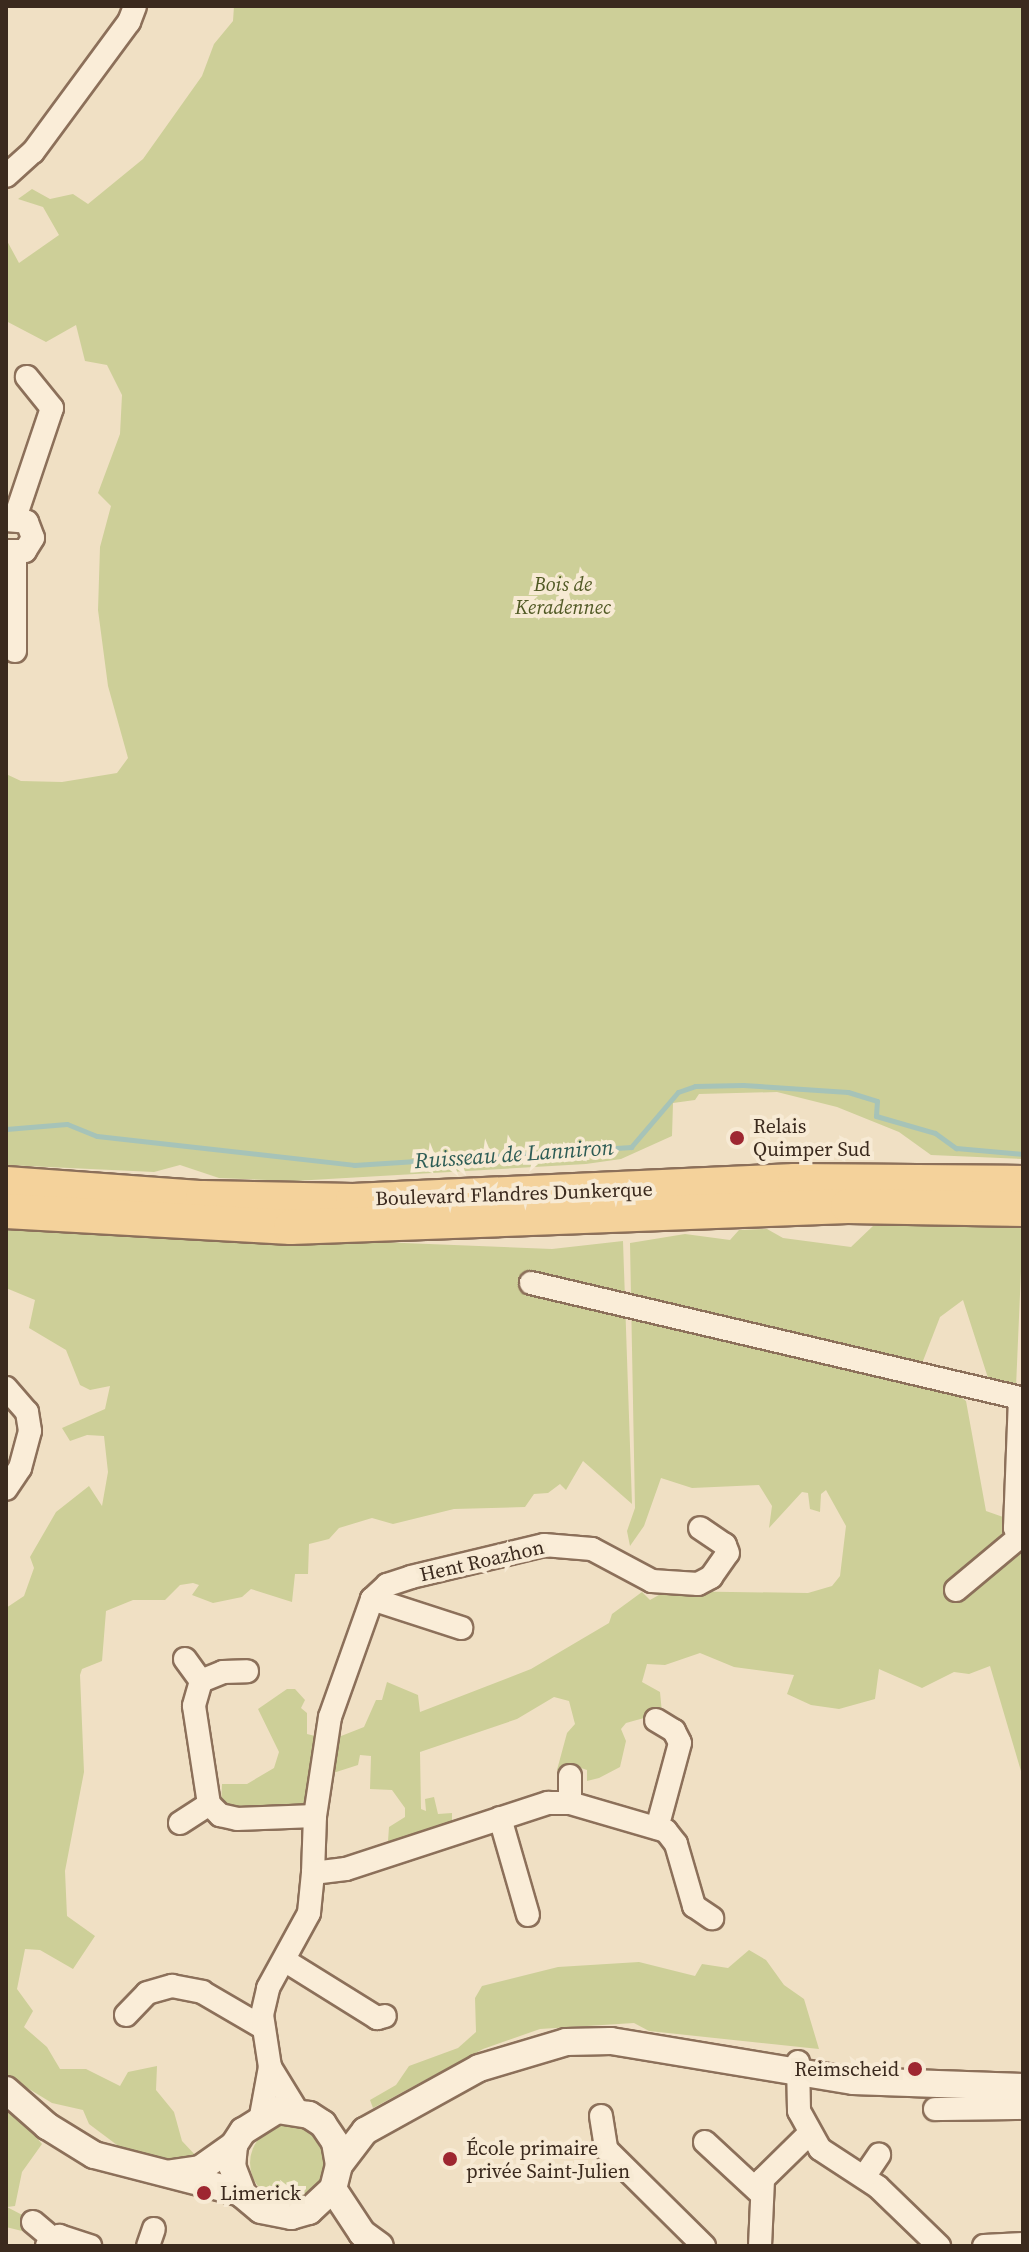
<!DOCTYPE html>
<html>
<head>
<meta charset="utf-8">
<style>
	body { margin:0 }
	#map { position:relative; width:1029px; height:2252px; overflow:hidden; background:#f0e0c4; font-family:"Source Serif 4",serif }
	div>[style] { position:absolute }
	[style*='--x'] { left:calc(var(--x)*1px); top:calc(var(--y)*1px); width:calc(var(--w)*1px); rotate:calc(var(--a)*1deg) }
	.green>* { inset:0; background:#cdcf98 }
	.round { border-radius:50% }
	.stream>* { height:5px; margin:-2.5px; padding:0 2.5px; transform-origin:2.5px; border-radius:2.5px; background:#a6c3b8 }
	.roads { filter:drop-shadow(2px 0 #8c705a) drop-shadow(-2px 0 #8c705a) drop-shadow(0 2px #8c705a) drop-shadow(0 -2px #8c705a) }
	.minor>* { height:22px; margin:-11px; padding:0 11px; transform-origin:11px; border-radius:11px; background:#faedd8 }
	.tertiary>* { height:26px; margin:-13px; padding:0 13px; transform-origin:13px; border-radius:13px; background:#faedd8 }
	.primary>* { height:34px; margin:-17px; padding:0 17px; transform-origin:17px; border-radius:17px; background:#f4d29b }
	.dots>* { width:22px; height:22px; translate:-50% -50%; box-sizing:border-box; border:4px solid #f7ead4; border-radius:50% }
	span { translate:-50% -50%; white-space:nowrap; text-align:center; line-height:1.15; -webkit-text-stroke:8px #f7ead4; paint-order:stroke }
	.park-label { font-size:20px; color:#505924; font-style:italic }
	.poi-label { font-size:20px; color:#3b2a1e }
	.left { translate:0 -50%; text-align:left }
	.right { translate:-100% -50%; text-align:right }
	.street-label { font-size:20px; color:#3b2a1e }
	.water-label { font-size:22px; color:#2d5c55; font-style:italic }
	.frame { position:absolute; inset:0; border:8px solid #3b2a1e; pointer-events:none }
</style>
</head>
<body>
<div id="map">
	<div class="green">
		<i style="clip-path:polygon(234px 6px,1023px 6px,1023px 1159px,931px 1155px,899px 1132px,837px 1107px,777px 1092px,699px 1094px,695px 1100px,673px 1103px,672px 1136px,621px 1159px,586px 1164px,294px 1181px,219px 1178px,180px 1165px,154px 1172px,6px 1165px,6px 774px,21px 781px,62px 782px,117px 773px,128px 758px,108px 686px,98px 610px,100px 547px,111px 506px,98px 493px,120px 434px,122px 395px,107px 365px,85px 361px,76px 325px,46px 342px,6px 321px,6px 239px,19px 263px,59px 235px,43px 207px,18px 199px,32px 189px,50px 199px,73px 194px,88px 204px,143px 159px,202px 76px,214px 44px,233px 21px)"></i>
		<i style="clip-path:polygon(1023px 1225px,1016px 1387px,989px 1381px,963px 1300px,940px 1317px,921px 1366px,966px 1401px,986px 1511px,1023px 1524px,1023px 1778px,990px 1666px,969px 1674px,954px 1672px,922px 1688px,879px 1669px,875px 1699px,839px 1709px,811px 1705px,787px 1694px,794px 1675px,734px 1667px,700px 1653px,665px 1665px,647px 1664px,642px 1682px,660px 1692px,662px 1713px,626px 1723px,621px 1729px,626px 1741px,620px 1767px,599px 1778px,587px 1781px,587px 1770px,575px 1766px,563px 1775px,557px 1770px,567px 1733px,575px 1724px,569px 1701px,554px 1697px,517px 1719px,420px 1752px,421px 1809px,426px 1811px,425px 1799px,434px 1797px,438px 1814px,452px 1813px,452px 1821px,413px 1839px,388px 1841px,389px 1827px,405px 1817px,405px 1808px,392px 1790px,370px 1789px,371px 1756px,360px 1755px,358px 1765px,330px 1774px,308px 1809px,249px 1815px,221px 1806px,222px 1784px,247px 1784px,274px 1768px,279px 1752px,258px 1709px,287px 1689px,295px 1689px,305px 1700px,301px 1708px,307px 1713px,307px 1734px,331px 1740px,364px 1727px,376px 1700px,382px 1700px,387px 1682px,418px 1695px,420px 1712px,531px 1669px,609px 1623px,612px 1614px,642px 1592px,650px 1600px,666px 1591px,808px 1593px,832px 1586px,840px 1576px,846px 1526px,826px 1490px,821px 1494px,820px 1512px,810px 1509px,808px 1493px,802px 1492px,769px 1528px,772px 1506px,759px 1485px,692px 1488px,661px 1478px,644px 1526px,630px 1546px,627px 1531px,635px 1508px,630px 1243px,685px 1234px,730px 1240px,739px 1230px,767px 1229px,783px 1238px,851px 1247px,873px 1226px)"></i>
		<i style="clip-path:polygon(6px 1227px,552px 1249px,623px 1241px,632px 1504px,583px 1461px,566px 1490px,560px 1484px,548px 1493px,534px 1494px,525px 1507px,454px 1509px,393px 1524px,372px 1518px,339px 1528px,329px 1539px,309px 1544px,308px 1574px,295px 1574px,292px 1602px,251px 1589px,242px 1597px,213px 1603px,192px 1595px,199px 1585px,193px 1583px,180px 1585px,165px 1600px,133px 1600px,106px 1611px,102px 1661px,82px 1669px,80px 1675px,84px 1772px,65px 1871px,67px 1916px,95px 1936px,73px 1969px,40px 1950px,25px 1949px,17px 1989px,33px 2011px,24px 2027px,47px 2047px,60px 2069px,86px 2069px,120px 2086px,128px 2072px,157px 2066px,156px 2090px,174px 2112px,182px 2141px,198px 2158px,180px 2164px,133px 2157px,89px 2124px,83px 2110px,52px 2103px,6px 2075px,6px 1608px,24px 1596px,34px 1568px,30px 1557px,56px 1512px,89px 1486px,102px 1506px,108px 1472px,104px 1436px,87px 1435px,70px 1441px,62px 1428px,105px 1409px,110px 1386px,90px 1390px,80px 1385px,66px 1350px,29px 1328px,35px 1300px,6px 1288px)"></i>
		<i style="clip-path:polygon(749px 1950px,766px 1960px,784px 1985px,804px 1999px,819px 2049px,649px 2031px,634px 2023px,540px 2029px,483px 2049px,373px 2108px,370px 2100px,396px 2085px,409px 2066px,458px 2048px,476px 2032px,475px 1998px,482px 1986px,558px 1967px,639px 1962px,695px 1976px,702px 1964px,728px 1968px)"></i>
		<i style="clip-path:polygon(6px 2110px,15px 2112px,42px 2144px,22px 2172px,15px 2206px,7px 2207px,30px 2219px,26px 2232px,6px 2227px)"></i>
		<i class="round" style="left:250px;top:2125px;width:76px;height:76px"></i>
	</div>
	<div class="stream">
		<i style="--x:6;--y:1129;--w:61;--a:-4.7"></i>
		<i style="--x:67;--y:1124;--w:32;--a:22"></i>
		<i style="--x:97;--y:1136;--w:259;--a:6.4"></i>
		<i style="--x:354;--y:1165;--w:278;--a:-3.7"></i>
		<i style="--x:631;--y:1147;--w:72;--a:-49.5"></i>
		<i style="--x:678;--y:1092;--w:18;--a:-19"></i>
		<i style="--x:695;--y:1086;--w:48;--a:-1.2"></i>
		<i style="--x:743;--y:1085;--w:105;--a:3.8"></i>
		<i style="--x:848;--y:1092;--w:30;--a:17"></i>
		<i style="--x:877;--y:1101;--w:15;--a:94"></i>
		<i style="--x:876;--y:1116;--w:61;--a:16.1"></i>
		<i style="--x:935;--y:1133;--w:26;--a:36"></i>
		<i style="--x:956;--y:1148;--w:67;--a:5.1"></i>
	</div>
	<div class="roads">
		<div class="minor">
			<i style="--x:6;--y:176;--w:36;--a:-42"></i>
			<i style="--x:33;--y:152;--w:162;--a:-53.6"></i>
			<i style="--x:129;--y:22;--w:17;--a:-69"></i>
			<i style="--x:15;--y:518;--w:116;--a:-71.4"></i>
			<i style="--x:52;--y:408;--w:40;--a:-129"></i>
			<i style="--x:6;--y:520;--w:21;--a:5"></i>
			<i style="--x:27;--y:522;--w:17;--a:69"></i>
			<i style="--x:33;--y:538;--w:15;--a:122"></i>
			<i style="--x:25;--y:551;--w:19;--a:180"></i>
			<i style="--x:15;--y:554;--w:97;--a:90"></i>
			<i style="--x:531;--y:1283;--w:502;--a:13.23"></i>
			<i style="--x:1020;--y:1398;--w:130;--a:92.2"></i>
			<i style="--x:1015;--y:1528;--w:8;--a:14"></i>
			<i style="--x:6;--y:1388;--w:32;--a:49"></i>
			<i style="--x:27;--y:1412;--w:19;--a:81"></i>
			<i style="--x:30;--y:1431;--w:38;--a:105"></i>
			<i style="--x:20;--y:1468;--w:25;--a:124"></i>
			<i style="--x:956;--y:1590;--w:87;--a:-39.9"></i>
			<i style="--x:372;--y:1599;--w:21;--a:-43"></i>
			<i style="--x:387;--y:1585;--w:25;--a:-18"></i>
			<i style="--x:411;--y:1577;--w:137;--a:-13.5"></i>
			<i style="--x:544;--y:1545;--w:48;--a:4.8"></i>
			<i style="--x:592;--y:1549;--w:68;--a:28.1"></i>
			<i style="--x:652;--y:1581;--w:46;--a:3.7"></i>
			<i style="--x:698;--y:1584;--w:15;--a:-28"></i>
			<i style="--x:711;--y:1577;--w:29;--a:-55"></i>
			<i style="--x:728;--y:1553;--w:9;--a:-111"></i>
			<i style="--x:725;--y:1545;--w:30;--a:-146"></i>
			<i style="--x:185;--y:1659;--w:27;--a:54"></i>
			<i style="--x:201;--y:1681;--w:26;--a:106"></i>
			<i style="--x:194;--y:1706;--w:99;--a:81.3"></i>
			<i style="--x:209;--y:1804;--w:16;--a:45"></i>
			<i style="--x:220;--y:1815;--w:17;--a:13"></i>
			<i style="--x:237;--y:1819;--w:78;--a:-2.2"></i>
			<i style="--x:315;--y:1816;--w:57;--a:92"></i>
			<i style="--x:201;--y:1681;--w:24;--a:-22"></i>
			<i style="--x:223;--y:1672;--w:24;--a:-2"></i>
			<i style="--x:656;--y:1720;--w:21;--a:31"></i>
			<i style="--x:674;--y:1731;--w:13;--a:63"></i>
			<i style="--x:680;--y:1743;--w:88;--a:105.1"></i>
			<i style="--x:570;--y:1803;--w:27;--a:-90"></i>
			<i style="--x:315;--y:1816;--w:100;--a:-81.4"></i>
			<i style="--x:330;--y:1717;--w:125;--a:-70.4"></i>
			<i style="--x:372;--y:1599;--w:94;--a:18"></i>
			<i style="--x:500;--y:1818;--w:101;--a:73.9"></i>
			<i style="--x:180;--y:1823;--w:35;--a:-33"></i>
			<i style="--x:284;--y:1960;--w:110;--a:31.9"></i>
			<i style="--x:377;--y:2018;--w:8;--a:-14"></i>
			<i style="--x:126;--y:2015;--w:30;--a:-46"></i>
			<i style="--x:147;--y:1993;--w:26;--a:-16"></i>
			<i style="--x:172;--y:1986;--w:31;--a:11"></i>
			<i style="--x:202;--y:1992;--w:69;--a:30.3"></i>
			<i style="--x:798;--y:2062;--w:49;--a:88.8"></i>
			<i style="--x:799;--y:2111;--w:43;--a:61.1"></i>
			<i style="--x:820;--y:2149;--w:69;--a:33.2"></i>
			<i style="--x:878;--y:2187;--w:85;--a:44"></i>
			<i style="--x:935;--y:2109;--w:88;--a:-0.7"></i>
			<i style="--x:297;--y:2111;--w:52;--a:-121.5"></i>
			<i style="--x:270;--y:2067;--w:53;--a:-98.7"></i>
			<i style="--x:262;--y:2015;--w:28;--a:-77"></i>
			<i style="--x:268;--y:1988;--w:85;--a:-61.3"></i>
			<i style="--x:309;--y:1913;--w:40;--a:-84.3"></i>
			<i style="--x:313;--y:1873;--w:33;--a:-7"></i>
			<i style="--x:346;--y:1869;--w:213;--a:-18.1"></i>
			<i style="--x:548;--y:1803;--w:22;--a:0"></i>
			<i style="--x:570;--y:1803;--w:100;--a:16.3"></i>
			<i style="--x:666;--y:1831;--w:16;--a:52"></i>
			<i style="--x:676;--y:1844;--w:65;--a:73.8"></i>
			<i style="--x:694;--y:1906;--w:22;--a:34"></i>
			<i style="--x:261;--y:2116;--w:50;--a:-79.6"></i>
			<i style="--x:601;--y:2116;--w:33;--a:81"></i>
			<i style="--x:606;--y:2149;--w:138;--a:44.7"></i>
			<i style="--x:705;--y:2142;--w:75;--a:42.8"></i>
			<i style="--x:864;--y:2177;--w:27;--a:-56"></i>
			<i style="--x:33;--y:2222;--w:25;--a:40"></i>
			<i style="--x:47;--y:2246;--w:16;--a:-40"></i>
			<i style="--x:59;--y:2236;--w:33;--a:18"></i>
			<i style="--x:148;--y:2246;--w:18;--a:-71"></i>
			<i style="--x:760;--y:2246;--w:67;--a:-87.4"></i>
			<i style="--x:763;--y:2179;--w:64;--a:-44.4"></i>
			<i style="--x:984;--y:2246;--w:39;--a:-3"></i>
		</div>
		<div class="tertiary">
			<i style="--x:6;--y:2090;--w:55;--a:41.3"></i>
			<i style="--x:47;--y:2126;--w:55;--a:31.7"></i>
			<i style="--x:94;--y:2155;--w:153;--a:14.4"></i>
			<i style="--x:339;--y:2165;--w:23;--a:-100"></i>
			<i style="--x:335;--y:2142;--w:22;--a:-124"></i>
			<i style="--x:323;--y:2124;--w:17;--a:-147"></i>
			<i style="--x:309;--y:2115;--w:32;--a:-171"></i>
			<i style="--x:277;--y:2110;--w:40;--a:148"></i>
			<i style="--x:243;--y:2131;--w:17;--a:123"></i>
			<i style="--x:234;--y:2145;--w:21;--a:95"></i>
			<i style="--x:232;--y:2166;--w:31;--a:69"></i>
			<i style="--x:243;--y:2195;--w:23;--a:40"></i>
			<i style="--x:261;--y:2210;--w:31;--a:11"></i>
			<i style="--x:291;--y:2216;--w:19;--a:-16"></i>
			<i style="--x:309;--y:2211;--w:33;--a:-43"></i>
			<i style="--x:333;--y:2189;--w:25;--a:-76"></i>
			<i style="--x:339;--y:2165;--w:43;--a:-52.6"></i>
			<i style="--x:365;--y:2131;--w:130;--a:-28.9"></i>
			<i style="--x:479;--y:2068;--w:91;--a:-16.6"></i>
			<i style="--x:566;--y:2042;--w:45;--a:-1.3"></i>
			<i style="--x:611;--y:2041;--w:245;--a:9.4"></i>
			<i style="--x:853;--y:2081;--w:170;--a:2"></i>
			<i style="--x:172;--y:2173;--w:28;--a:-8"></i>
			<i style="--x:200;--y:2169;--w:42;--a:-35.2"></i>
			<i style="--x:333;--y:2189;--w:53;--a:56.6"></i>
			<i style="--x:362;--y:2233;--w:22;--a:36"></i>
		</div>
		<div class="primary">
			<i style="--x:6;--y:1184;--w:197;--a:4.1"></i>
			<i style="--x:203;--y:1198;--w:150;--a:1.1"></i>
			<i style="--x:353;--y:1201;--w:442;--a:-2.6"></i>
			<i style="--x:795;--y:1181;--w:228;--a:0.5"></i>
			<i style="--x:6;--y:1211;--w:285;--a:3.2"></i>
			<i style="--x:291;--y:1227;--w:557;--a:-2.16"></i>
			<i style="--x:848;--y:1206;--w:175;--a:1"></i>
		</div>
	</div>
	<div class="dots">
		<i style="left:737px;top:1138px;background:#9e2731"></i>
		<i style="left:915px;top:2069px;background:#9e2731"></i>
		<i style="left:450px;top:2159px;background:#9e2731"></i>
		<i style="left:204px;top:2193px;background:#9e2731"></i>
	</div>
	<div class="park-label">
		<span style="left:563px;top:596px">Bois de<br>Keradennec</span>
	</div>
	<div class="poi-label">
		<span class="left" style="left:753px;top:1138px">Relais<br>Quimper Sud</span>
		<span class="right" style="left:899px;top:2069px">Reimscheid</span>
		<span class="left" style="left:466px;top:2160px">École primaire<br>privée Saint-Julien</span>
		<span class="left" style="left:220px;top:2193px">Limerick</span>
	</div>
	<div class="street-label">
		<span style="left:514px;top:1194px;rotate:-2deg">Boulevard Flandres Dunkerque</span>
		<span style="left:482px;top:1561px;rotate:-13deg">Hent Roazhon</span>
	</div>
	<div class="water-label">
		<span style="left:514px;top:1154px;rotate:-4deg">Ruisseau de Lanniron</span>
	</div>
	<div class="frame"></div>
</div>
</body>
</html>
